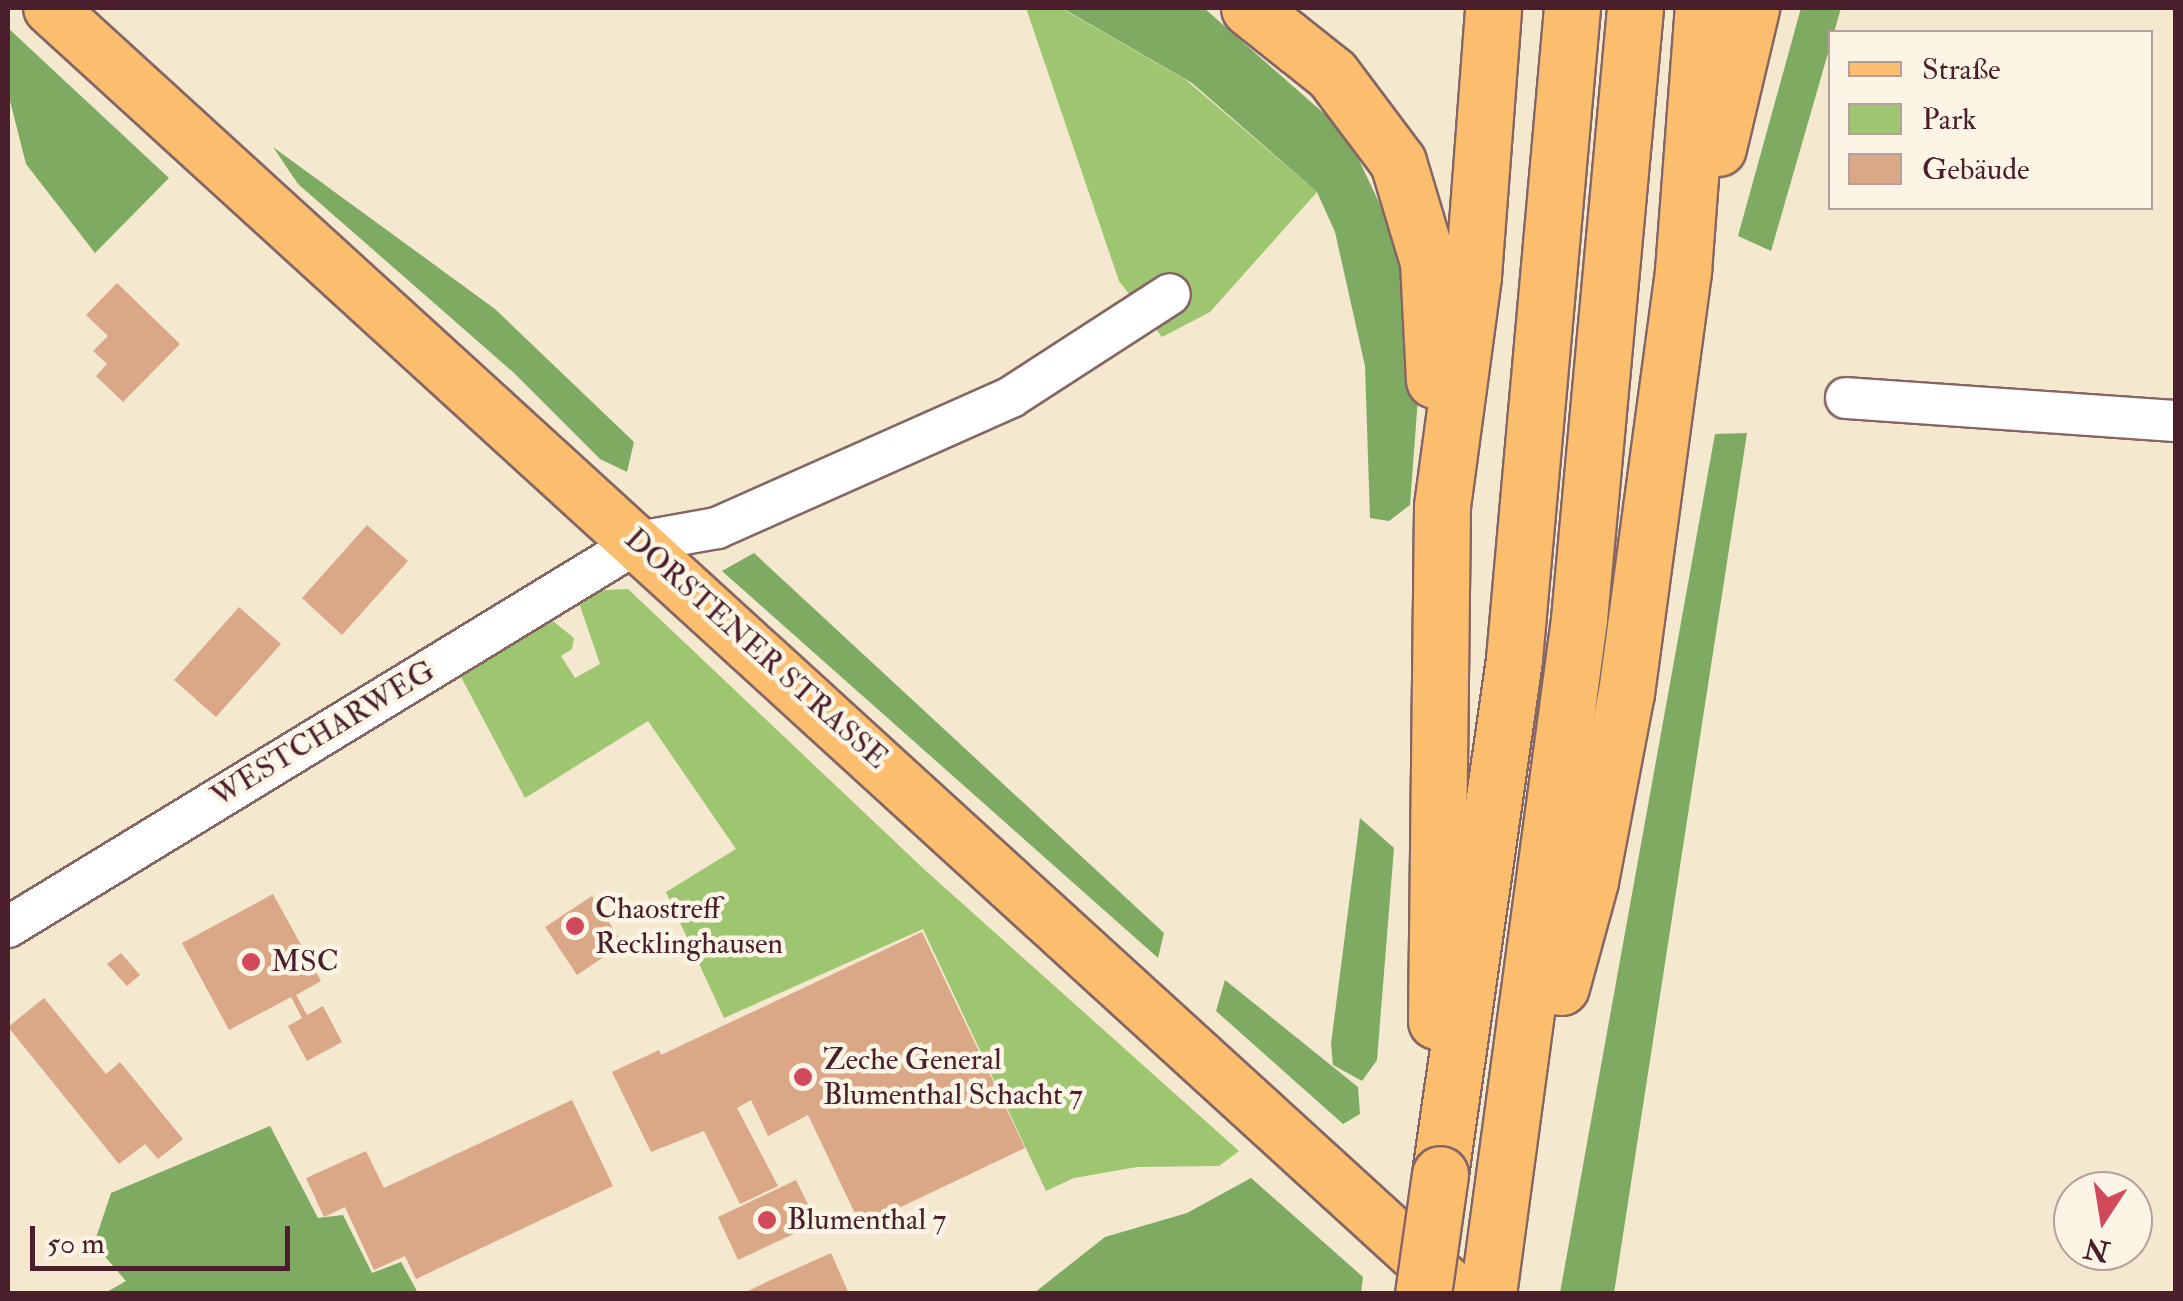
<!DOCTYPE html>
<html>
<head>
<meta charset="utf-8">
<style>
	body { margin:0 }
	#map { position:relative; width:2183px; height:1301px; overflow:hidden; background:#f4e9cf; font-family:"IM FELL Double Pica",serif }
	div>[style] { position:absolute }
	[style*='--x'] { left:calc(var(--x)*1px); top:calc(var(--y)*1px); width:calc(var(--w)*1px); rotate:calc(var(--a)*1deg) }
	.green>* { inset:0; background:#9ec570 }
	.forest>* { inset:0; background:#7eaa62 }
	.building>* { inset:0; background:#daa787 }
	.roads { filter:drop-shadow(2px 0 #866664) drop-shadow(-2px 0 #866664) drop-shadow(0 2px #866664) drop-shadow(0 -2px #866664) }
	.minor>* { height:40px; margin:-20px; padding:0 20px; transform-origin:20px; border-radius:20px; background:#fff }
	.major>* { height:52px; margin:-26px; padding:0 26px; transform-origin:26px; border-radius:26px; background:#fbbe6e }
	.highway>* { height:55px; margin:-27.5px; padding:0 27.5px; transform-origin:27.5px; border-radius:27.5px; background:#fbbe6e }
	.bridges { filter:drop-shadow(2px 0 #866664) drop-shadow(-2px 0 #866664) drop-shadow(0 2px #866664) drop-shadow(0 -2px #866664) }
	.highway-bridge>* { height:55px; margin:-27.5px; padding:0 27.5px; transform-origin:27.5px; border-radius:27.5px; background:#fbbe6e }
	.dots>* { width:28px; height:28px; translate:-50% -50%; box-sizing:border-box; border:5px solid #fcf5e5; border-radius:50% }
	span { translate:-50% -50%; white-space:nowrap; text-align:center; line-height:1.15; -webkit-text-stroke:9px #fcf5e5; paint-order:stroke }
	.street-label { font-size:30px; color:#4a1f2b }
	.poi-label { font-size:30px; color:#4a1f2b }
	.left { translate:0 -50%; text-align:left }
	.frame { position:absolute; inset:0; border:10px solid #4a1f2b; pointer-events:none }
	.legend { position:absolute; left:1828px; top:30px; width:325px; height:180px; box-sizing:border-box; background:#fcf5e5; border:2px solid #b59f9b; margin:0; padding:12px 18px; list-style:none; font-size:30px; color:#4a1f2b }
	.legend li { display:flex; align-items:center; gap:20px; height:50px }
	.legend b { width:50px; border:2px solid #b59f9b }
	.north { position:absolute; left:2053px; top:1171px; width:100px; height:100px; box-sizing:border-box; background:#fcf5e5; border:2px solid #b59f9b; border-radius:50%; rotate:192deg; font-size:28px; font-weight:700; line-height:40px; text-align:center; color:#4a1f2b }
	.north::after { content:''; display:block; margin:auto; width:35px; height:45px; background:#d1495b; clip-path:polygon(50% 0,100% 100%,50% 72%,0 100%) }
	.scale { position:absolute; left:30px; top:1226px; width:260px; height:45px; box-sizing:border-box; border:5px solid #4a1f2b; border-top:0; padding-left:12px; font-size:30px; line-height:35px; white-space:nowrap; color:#4a1f2b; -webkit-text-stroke:8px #fcf5e5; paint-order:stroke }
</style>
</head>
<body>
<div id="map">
	<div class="green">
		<i style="clip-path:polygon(1026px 8px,1061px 8px,1186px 80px,1317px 192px,1210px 312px,1162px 337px,1119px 281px)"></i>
		<i style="clip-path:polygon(628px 589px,926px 871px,1239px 1151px,1219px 1166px,1137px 1167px,1074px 1178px,1046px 1191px,923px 929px,724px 1018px,666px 892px,736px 849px,648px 721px,525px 798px,460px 675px,553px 621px,574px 638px,572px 649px,561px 656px,575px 678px,600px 664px,579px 603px,605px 590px)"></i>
	</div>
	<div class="forest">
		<i style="clip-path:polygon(1062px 8px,1204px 8px,1328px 117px,1359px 160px,1400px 247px,1419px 385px,1410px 505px,1389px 521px,1370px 518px,1365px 366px,1335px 232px,1317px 192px,1192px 83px)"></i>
		<i style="clip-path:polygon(1801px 8px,1841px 8px,1771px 251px,1738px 236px)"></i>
		<i style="clip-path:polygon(8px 28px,169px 178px,95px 253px,26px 164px,8px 93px)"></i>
		<i style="clip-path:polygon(273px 147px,495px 309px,634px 442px,627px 472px,600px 459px,513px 372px,298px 184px)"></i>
		<i style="clip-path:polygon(1747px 433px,1614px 1293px,1560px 1293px,1715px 434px)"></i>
		<i style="clip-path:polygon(754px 553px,1164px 933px,1158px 958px,722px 571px)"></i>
		<i style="clip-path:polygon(1360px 818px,1394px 848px,1377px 1060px,1362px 1081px,1333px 1065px,1331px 1044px)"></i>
		<i style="clip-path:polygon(1225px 980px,1358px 1087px,1360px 1114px,1343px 1124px,1216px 1011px)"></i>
		<i style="clip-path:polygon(270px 1126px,318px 1218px,343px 1215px,372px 1273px,401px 1262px,418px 1293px,105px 1293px,126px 1281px,94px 1244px,111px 1193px)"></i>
		<i style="clip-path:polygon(1251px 1178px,1363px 1277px,1361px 1293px,1034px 1293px,1105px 1237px,1187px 1213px)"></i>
	</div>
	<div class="building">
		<i style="clip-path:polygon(117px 283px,180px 344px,123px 402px,96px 376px,107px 364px,93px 351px,108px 336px,86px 315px)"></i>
		<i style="clip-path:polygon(367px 525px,408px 561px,342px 635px,302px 598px)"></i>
		<i style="clip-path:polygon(239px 607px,281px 644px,216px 717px,174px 680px)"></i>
		<i style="clip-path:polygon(273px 894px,321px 981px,296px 995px,307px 1015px,323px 1006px,342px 1042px,307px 1061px,288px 1026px,302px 1018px,291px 997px,229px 1030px,182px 943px)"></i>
		<i style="clip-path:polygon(592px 896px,623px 944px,577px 975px,545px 927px)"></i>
		<i style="clip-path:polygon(922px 932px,1025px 1148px,861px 1226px,808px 1115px,768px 1136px,751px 1100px,737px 1108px,778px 1186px,740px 1204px,704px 1131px,651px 1152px,612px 1072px,659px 1050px,661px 1055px)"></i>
		<i style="clip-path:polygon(121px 953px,140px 975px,127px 986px,107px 964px)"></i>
		<i style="clip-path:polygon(44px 998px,106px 1074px,120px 1062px,183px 1139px,158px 1159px,145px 1144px,119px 1164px,8px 1027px)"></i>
		<i style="clip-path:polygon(572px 1100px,613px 1186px,416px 1279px,405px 1256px,374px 1270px,345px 1207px,324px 1217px,306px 1178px,366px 1151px,384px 1188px)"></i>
		<i style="clip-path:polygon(796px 1180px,817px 1223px,738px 1260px,718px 1217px)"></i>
		<i style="clip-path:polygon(831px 1253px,849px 1294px,742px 1294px,773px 1279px)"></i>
	</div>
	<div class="roads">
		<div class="minor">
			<i style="--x:1846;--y:398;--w:331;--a:4"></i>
			<i style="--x:8;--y:927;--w:739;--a:-31.39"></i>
			<i style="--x:639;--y:542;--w:79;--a:-10.2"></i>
			<i style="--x:717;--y:528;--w:322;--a:-24"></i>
			<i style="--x:1011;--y:397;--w:189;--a:-32.9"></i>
		</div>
		<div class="major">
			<i style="--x:50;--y:8;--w:1908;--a:42.39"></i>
		</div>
		<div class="highway">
			<i style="--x:1249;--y:8;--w:106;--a:38.5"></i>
			<i style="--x:1332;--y:74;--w:110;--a:53.1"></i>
			<i style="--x:1398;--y:162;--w:104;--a:73.3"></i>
			<i style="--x:1428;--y:262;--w:118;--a:87.1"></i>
			<i style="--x:1718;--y:148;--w:144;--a:-76.7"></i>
			<i style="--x:1561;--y:987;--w:110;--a:-74.7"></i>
			<i style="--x:1590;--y:881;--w:191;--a:-79.2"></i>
			<i style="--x:1626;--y:693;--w:426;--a:-82.3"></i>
			<i style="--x:1683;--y:271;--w:264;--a:-85.7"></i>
			<i style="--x:1436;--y:1021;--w:515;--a:-89.33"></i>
			<i style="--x:1442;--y:506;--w:232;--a:-82.3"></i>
			<i style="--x:1473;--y:276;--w:269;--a:-85.7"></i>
			<i style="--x:1440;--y:1174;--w:520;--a:-81.82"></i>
			<i style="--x:1514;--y:659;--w:654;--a:-84.91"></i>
			<i style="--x:1488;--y:1294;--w:681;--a:-82.32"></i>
			<i style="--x:1579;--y:619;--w:614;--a:-84.76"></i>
		</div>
	</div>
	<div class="bridges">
		<div class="highway-bridge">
			<i style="--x:1423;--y:1294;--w:121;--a:-81.9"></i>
		</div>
	</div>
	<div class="dots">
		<i style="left:575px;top:926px;background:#d1495b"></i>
		<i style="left:251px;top:962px;background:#d1495b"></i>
		<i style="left:803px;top:1077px;background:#d1495b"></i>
		<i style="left:767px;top:1220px;background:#d1495b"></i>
	</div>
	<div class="street-label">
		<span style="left:756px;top:649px;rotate:42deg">DORSTENER STRASSE</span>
		<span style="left:323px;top:734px;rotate:-31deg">WESTCHARWEG</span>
	</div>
	<div class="poi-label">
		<span class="left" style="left:595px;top:926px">Chaostreff<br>Recklinghausen</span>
		<span class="left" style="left:271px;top:962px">MSC</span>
		<span class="left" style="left:823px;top:1077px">Zeche General<br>Blumenthal Schacht 7</span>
		<span class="left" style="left:787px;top:1220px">Blumenthal 7</span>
	</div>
	<div class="frame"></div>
	<ul class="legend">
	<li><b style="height:12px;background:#fbbe6e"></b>Straße</li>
	<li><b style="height:28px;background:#9ec570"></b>Park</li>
	<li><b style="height:28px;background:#daa787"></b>Gebäude</li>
	</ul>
	<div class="north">N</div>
	<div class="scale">50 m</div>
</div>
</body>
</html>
